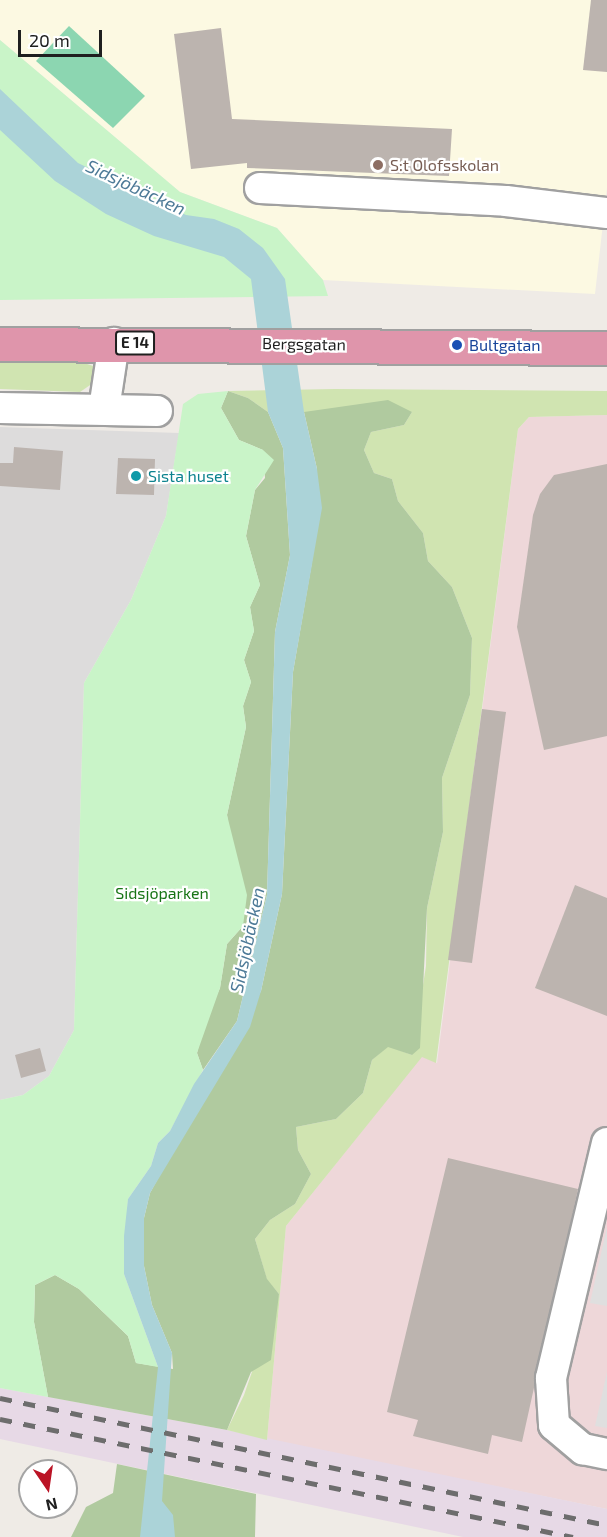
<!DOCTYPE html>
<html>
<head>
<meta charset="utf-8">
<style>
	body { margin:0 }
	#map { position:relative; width:607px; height:1537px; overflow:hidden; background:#efebe6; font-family:"Exo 2",sans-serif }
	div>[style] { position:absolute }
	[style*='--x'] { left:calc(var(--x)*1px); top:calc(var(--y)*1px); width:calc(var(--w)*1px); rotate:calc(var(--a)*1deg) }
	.residential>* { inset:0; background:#dddcdc }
	.commercial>* { inset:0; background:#eed7d9 }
	.industrial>* { inset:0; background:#e7d9e6 }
	.education>* { inset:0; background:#fcf9e2 }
	.grass>* { inset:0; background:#d0e4b1 }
	.forest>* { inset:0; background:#b0ca9f }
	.park>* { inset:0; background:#c9f4c8 }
	.pitch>* { inset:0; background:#8cd6b1 }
	.parking>* { inset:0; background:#dfdfdf }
	.water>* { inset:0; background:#abd3d8 }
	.building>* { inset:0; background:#bcb4af }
	.roads { filter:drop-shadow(2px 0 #a0a0a0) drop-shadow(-2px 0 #a0a0a0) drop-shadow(0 2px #a0a0a0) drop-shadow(0 -2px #a0a0a0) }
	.minor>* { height:30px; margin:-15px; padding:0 15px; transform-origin:15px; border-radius:15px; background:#fff }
	.highway>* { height:33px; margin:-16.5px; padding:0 16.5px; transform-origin:16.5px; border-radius:16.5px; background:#df95ab }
	.rail>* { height:4.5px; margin-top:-2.25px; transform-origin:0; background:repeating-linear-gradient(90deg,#6d6d6d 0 12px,transparent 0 24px) }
	.dots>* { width:16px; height:16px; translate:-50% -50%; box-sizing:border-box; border:3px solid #fff; border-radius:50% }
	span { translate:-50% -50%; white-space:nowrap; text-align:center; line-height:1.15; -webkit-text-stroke:4.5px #fff; paint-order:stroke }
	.shield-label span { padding:2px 4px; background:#fff; border:2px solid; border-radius:4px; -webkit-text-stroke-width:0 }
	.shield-label { font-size:15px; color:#1f1f1f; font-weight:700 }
	.education-label { font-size:16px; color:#785e54 }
	.left { translate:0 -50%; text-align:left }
	.street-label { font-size:16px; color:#1f1f1f }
	.transit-label { font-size:16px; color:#164399 }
	.culture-label { font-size:16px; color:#0d838f }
	.park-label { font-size:16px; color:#187416 }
	.water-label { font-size:18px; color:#4d7a97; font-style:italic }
	.north { position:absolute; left:18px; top:1459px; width:60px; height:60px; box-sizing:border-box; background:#fff; border:2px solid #a5a5a5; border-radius:50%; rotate:167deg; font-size:16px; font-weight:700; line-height:24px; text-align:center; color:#1f1f1f }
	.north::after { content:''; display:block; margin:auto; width:21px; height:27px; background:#bb1325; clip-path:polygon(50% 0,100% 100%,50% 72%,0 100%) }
	.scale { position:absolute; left:18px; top:30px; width:84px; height:27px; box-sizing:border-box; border:3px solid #1f1f1f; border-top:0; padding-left:8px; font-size:18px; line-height:21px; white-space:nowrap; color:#1f1f1f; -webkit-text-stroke:4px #fff; paint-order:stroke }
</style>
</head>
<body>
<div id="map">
	<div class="residential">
		<i style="clip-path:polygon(0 427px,179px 433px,166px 516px,131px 600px,84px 683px,74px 1030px,49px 1076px,23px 1095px,0 1100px)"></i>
	</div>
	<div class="commercial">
		<i style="clip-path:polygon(607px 415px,607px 1509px,267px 1440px,286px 1226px,422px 1056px,437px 1063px,518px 429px,529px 417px)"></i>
	</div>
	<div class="industrial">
		<i style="clip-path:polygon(0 1388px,227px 1430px,607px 1509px,607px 1537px,463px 1537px,0 1439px)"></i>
	</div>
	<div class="education">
		<i style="clip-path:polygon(0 0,607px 0,607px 188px,595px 294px,323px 280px,277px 228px,180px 192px,0 40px)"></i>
	</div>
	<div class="grass">
		<i style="clip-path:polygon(0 363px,84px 363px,93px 366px,96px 381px,80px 392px,0 389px)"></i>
		<i style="clip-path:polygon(335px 389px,607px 391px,607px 415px,529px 417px,518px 429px,436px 1063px,422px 1057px,286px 1226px,267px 1440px,227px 1430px,244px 1395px,279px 1294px,267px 1280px,255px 1239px,270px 1220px,295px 1204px,311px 1174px,298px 1150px,296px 1127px,336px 1119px,363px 1093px,372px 1060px,388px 1046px,412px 1055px,426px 966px,427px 908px,443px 832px,442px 778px,470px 695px,472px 638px,452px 587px,428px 561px,423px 533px,398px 501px,392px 479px,374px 473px,364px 450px,371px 432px,404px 425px,412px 412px,268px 412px,248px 398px,228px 391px)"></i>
	</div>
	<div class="forest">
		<i style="clip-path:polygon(228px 391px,248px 398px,268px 412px,283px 448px,290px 555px,275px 632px,267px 895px,237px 1021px,203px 1070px,197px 1053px,205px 1021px,220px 988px,227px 944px,243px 926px,227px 815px,246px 727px,243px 706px,251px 682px,244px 660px,254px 631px,250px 607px,260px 585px,246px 536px,255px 490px,265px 478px,263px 450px,239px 440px,221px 408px)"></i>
		<i style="clip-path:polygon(388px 400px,412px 412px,404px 425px,371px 432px,364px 450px,374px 473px,392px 479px,398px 501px,423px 533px,428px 561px,452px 587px,472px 638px,470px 695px,442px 778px,443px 832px,427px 908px,420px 1048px,412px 1055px,388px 1047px,372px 1060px,363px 1093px,336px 1119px,296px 1127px,298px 1150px,311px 1174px,295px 1204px,270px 1220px,255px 1239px,267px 1279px,279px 1294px,271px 1360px,251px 1372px,227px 1430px,48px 1397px,34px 1322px,35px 1285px,55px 1275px,79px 1289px,128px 1336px,136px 1363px,173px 1369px,172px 1353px,152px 1305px,144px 1266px,144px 1218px,150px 1193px,261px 991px,282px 894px,293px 672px,312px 562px,317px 469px,304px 412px)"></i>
		<i style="clip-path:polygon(117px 1464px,256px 1494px,255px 1537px,71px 1537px,86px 1507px,113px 1493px)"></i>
	</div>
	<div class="park">
		<i style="clip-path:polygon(0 40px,180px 192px,277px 228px,323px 280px,328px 296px,0 300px)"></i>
		<i style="clip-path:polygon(228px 391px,221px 408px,239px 440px,263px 450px,274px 460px,255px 490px,246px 536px,260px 585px,250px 607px,254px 631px,244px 660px,251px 682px,243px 706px,246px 727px,227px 815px,247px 895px,243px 926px,227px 944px,220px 988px,197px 1053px,203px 1070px,170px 1131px,158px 1143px,151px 1166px,128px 1199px,124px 1274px,158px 1367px,136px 1363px,128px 1336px,79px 1289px,55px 1275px,35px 1285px,34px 1322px,48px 1397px,0 1388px,0 1100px,23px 1095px,49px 1076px,74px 1030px,84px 683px,131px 600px,166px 516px,183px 404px,198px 394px)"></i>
	</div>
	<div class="pitch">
		<i style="clip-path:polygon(69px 26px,145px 96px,113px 128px,36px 61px)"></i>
	</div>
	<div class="parking">
		<i style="clip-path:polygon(607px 1227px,607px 1306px,590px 1303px)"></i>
		<i style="clip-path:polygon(607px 1372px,607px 1428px,595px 1426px)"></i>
	</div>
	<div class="water">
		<i style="clip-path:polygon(0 89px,78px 163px,186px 215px,214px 219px,239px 229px,263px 248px,285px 279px,304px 412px,317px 469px,322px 508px,293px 672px,282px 894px,261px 991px,250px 1027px,150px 1193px,144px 1218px,144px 1266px,152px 1305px,172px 1353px,162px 1501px,173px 1515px,175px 1537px,140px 1537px,158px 1367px,124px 1274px,124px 1236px,128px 1199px,151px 1166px,158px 1143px,170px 1131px,194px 1084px,237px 1021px,267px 895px,275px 632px,290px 555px,283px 448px,268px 412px,251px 279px,224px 257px,154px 236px,106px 214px,55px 181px,0 130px)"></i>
	</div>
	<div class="building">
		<i style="clip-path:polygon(591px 0,607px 0,607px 72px,583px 70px)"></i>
		<i style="clip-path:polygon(221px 28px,232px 119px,452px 129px,449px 176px,247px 168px,247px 163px,191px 169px,174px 34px)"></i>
		<i style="clip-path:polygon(14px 447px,63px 451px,60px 490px,0 486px,0 463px,13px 463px)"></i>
		<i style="clip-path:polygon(118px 458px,155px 459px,154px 495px,116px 494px)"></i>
		<i style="clip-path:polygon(607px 464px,607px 736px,544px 750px,517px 627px,533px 515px,540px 494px,554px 475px)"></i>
		<i style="clip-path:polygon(482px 709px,506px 712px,472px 963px,448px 960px)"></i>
		<i style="clip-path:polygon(575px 885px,607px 898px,607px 1016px,535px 988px)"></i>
		<i style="clip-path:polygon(40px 1048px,46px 1071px,21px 1078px,15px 1055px)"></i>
		<i style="clip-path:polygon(448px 1158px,578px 1189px,522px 1442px,492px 1435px,488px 1454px,413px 1436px,418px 1420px,387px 1412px)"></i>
	</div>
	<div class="roads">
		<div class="minor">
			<i style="--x:260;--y:188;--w:246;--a:3"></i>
			<i style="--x:506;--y:201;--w:102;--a:6.8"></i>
			<i style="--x:0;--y:408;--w:157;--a:1.1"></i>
			<i style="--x:104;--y:409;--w:67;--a:-81.4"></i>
			<i style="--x:607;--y:1143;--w:242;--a:103.4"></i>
			<i style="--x:551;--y:1378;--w:47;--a:86.3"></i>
			<i style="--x:554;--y:1425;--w:38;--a:40"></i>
			<i style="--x:583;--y:1449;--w:25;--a:12"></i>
		</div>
		<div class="highway">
			<i style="--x:0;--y:344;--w:607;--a:0.38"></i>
		</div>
	</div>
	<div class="rail">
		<i style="--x:0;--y:1398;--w:620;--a:11.82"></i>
		<i style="--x:0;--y:1419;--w:585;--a:11.64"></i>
	</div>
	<div class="dots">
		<i style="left:378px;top:165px;background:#8d6e63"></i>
		<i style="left:457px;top:345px;background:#1a4fb4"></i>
		<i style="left:136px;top:476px;background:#0f9aa8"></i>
	</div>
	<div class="shield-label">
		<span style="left:135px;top:343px">E 14</span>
	</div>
	<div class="education-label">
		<span class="left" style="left:390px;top:165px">S:t Olofsskolan</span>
	</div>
	<div class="street-label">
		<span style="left:304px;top:344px;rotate:1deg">Bergsgatan</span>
	</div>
	<div class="transit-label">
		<span class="left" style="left:469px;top:345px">Bultgatan</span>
	</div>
	<div class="culture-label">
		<span class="left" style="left:148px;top:476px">Sista huset</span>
	</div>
	<div class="park-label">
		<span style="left:162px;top:893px">Sidsjöparken</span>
	</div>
	<div class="water-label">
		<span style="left:136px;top:187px;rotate:25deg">Sidsjöbäcken</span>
		<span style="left:247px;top:940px;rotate:-78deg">Sidsjöbäcken</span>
	</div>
	<div class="north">N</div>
	<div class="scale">20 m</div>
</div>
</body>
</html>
